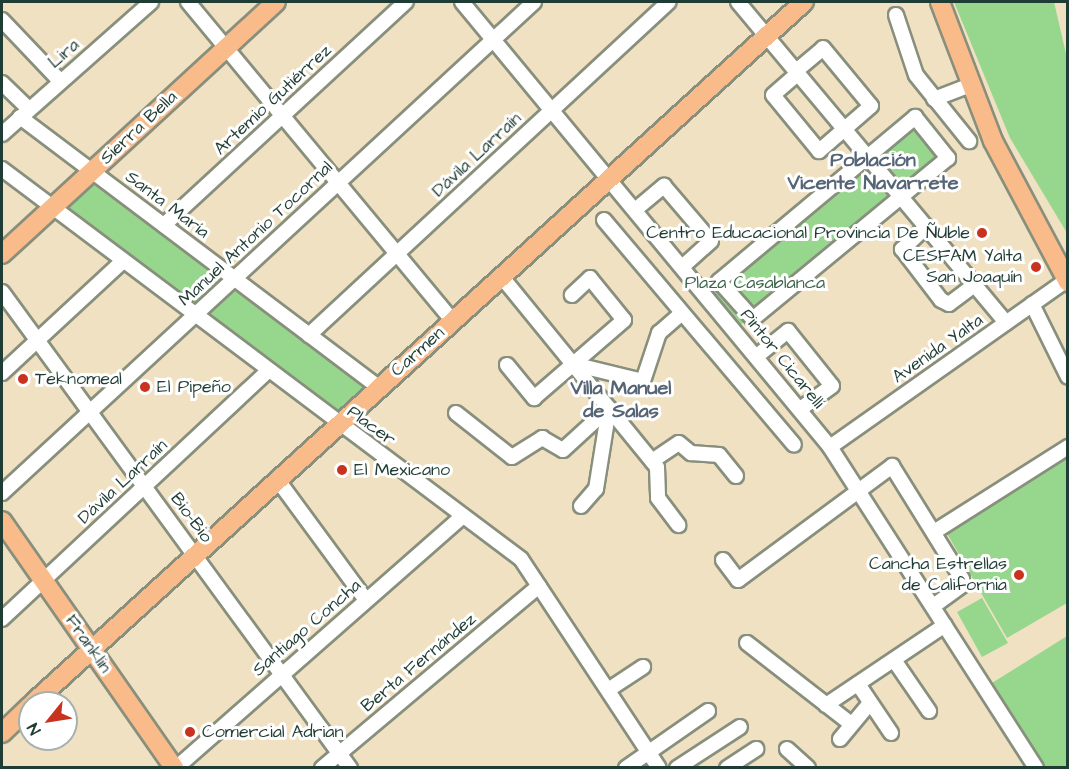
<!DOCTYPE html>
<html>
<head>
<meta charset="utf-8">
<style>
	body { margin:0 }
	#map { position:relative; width:1069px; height:769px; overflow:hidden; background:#f0e1c3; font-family:"Architects Daughter",sans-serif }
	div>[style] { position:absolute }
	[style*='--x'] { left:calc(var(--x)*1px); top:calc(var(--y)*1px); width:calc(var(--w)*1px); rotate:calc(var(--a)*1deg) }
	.green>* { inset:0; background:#97d68d }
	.roads { filter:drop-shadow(2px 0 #888f7c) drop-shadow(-2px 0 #888f7c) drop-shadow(0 2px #888f7c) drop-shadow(0 -2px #888f7c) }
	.minor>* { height:14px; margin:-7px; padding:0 7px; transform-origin:7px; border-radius:7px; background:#fff }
	.major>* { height:18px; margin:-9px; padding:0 9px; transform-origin:9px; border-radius:9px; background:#fabb8b }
	.dots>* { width:16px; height:16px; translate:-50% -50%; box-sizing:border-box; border:3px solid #fff; border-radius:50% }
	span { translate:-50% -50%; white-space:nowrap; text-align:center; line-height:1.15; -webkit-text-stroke:6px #fff; paint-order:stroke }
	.street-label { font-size:18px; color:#1f3d34 }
	.poi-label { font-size:18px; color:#1f3d34 }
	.right { translate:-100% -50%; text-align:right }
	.left { translate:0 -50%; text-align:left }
	.park-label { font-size:18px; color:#3d634a }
	.neighbourhood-label { font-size:20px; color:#566576; font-weight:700 }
	.frame { position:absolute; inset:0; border:3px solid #1f3d34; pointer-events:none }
	.north { position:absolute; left:18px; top:691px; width:60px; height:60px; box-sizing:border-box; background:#fff; border:2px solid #a5b1ae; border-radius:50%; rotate:240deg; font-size:16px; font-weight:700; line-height:24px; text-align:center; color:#1f3d34 }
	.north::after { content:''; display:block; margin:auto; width:21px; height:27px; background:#c8321e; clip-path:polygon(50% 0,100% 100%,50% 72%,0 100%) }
</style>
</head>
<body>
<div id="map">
	<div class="green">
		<i style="clip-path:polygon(954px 2px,1054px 2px,1067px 58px,1067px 233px,1010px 138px)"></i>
		<i style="clip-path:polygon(913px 119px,942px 155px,739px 326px,710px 290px)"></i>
		<i style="clip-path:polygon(94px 180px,368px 387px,338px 414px,62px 208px)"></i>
		<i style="clip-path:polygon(1067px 453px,1067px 603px,1007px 638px,945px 530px)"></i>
		<i style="clip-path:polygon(982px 598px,1008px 643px,982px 657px,957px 612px)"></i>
		<i style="clip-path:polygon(1067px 636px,1067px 767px,1045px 767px,992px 683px)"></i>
	</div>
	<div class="roads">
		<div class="minor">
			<i style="--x:188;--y:2;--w:415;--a:50.3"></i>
			<i style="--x:462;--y:2;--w:577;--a:50.41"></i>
			<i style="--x:830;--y:447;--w:381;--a:57.3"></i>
			<i style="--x:738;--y:2;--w:418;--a:50.1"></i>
			<i style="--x:896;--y:15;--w:63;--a:71.6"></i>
			<i style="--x:916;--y:75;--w:85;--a:51.2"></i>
			<i style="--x:2;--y:20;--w:84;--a:46.4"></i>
			<i style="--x:796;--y:71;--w:35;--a:-40"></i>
			<i style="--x:823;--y:48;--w:75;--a:50.4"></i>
			<i style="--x:871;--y:106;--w:69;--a:139.1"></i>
			<i style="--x:819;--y:151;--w:72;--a:-129.4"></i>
			<i style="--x:773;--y:95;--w:33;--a:-41"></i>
			<i style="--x:2;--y:83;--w:37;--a:44"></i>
			<i style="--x:934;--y:99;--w:39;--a:-21"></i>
			<i style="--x:20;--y:117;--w:450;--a:37"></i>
			<i style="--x:915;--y:117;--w:53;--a:51.2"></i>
			<i style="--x:948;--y:158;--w:253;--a:140.5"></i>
			<i style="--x:753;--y:319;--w:51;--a:-131.8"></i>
			<i style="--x:719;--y:281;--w:256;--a:-39.9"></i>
			<i style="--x:2;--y:134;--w:199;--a:-41.5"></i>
			<i style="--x:2;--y:169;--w:649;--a:36.92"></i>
			<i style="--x:521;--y:559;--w:250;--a:56.6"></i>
			<i style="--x:635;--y:210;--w:38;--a:-40"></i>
			<i style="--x:664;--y:186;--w:72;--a:49.5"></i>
			<i style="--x:711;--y:241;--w:39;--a:138"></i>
			<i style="--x:604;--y:220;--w:294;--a:49.8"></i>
			<i style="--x:164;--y:225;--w:329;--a:-42.7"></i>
			<i style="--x:926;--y:227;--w:33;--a:137"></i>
			<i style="--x:902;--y:249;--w:64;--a:52.6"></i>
			<i style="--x:941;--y:300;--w:9;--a:27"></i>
			<i style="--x:949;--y:304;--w:31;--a:-37"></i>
			<i style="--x:501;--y:276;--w:247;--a:50.8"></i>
			<i style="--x:657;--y:467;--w:31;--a:88"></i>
			<i style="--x:658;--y:498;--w:34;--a:53"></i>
			<i style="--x:2;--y:292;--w:590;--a:53.83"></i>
			<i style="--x:1032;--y:304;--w:81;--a:63.7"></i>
			<i style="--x:309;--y:335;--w:490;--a:-42.8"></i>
			<i style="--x:757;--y:356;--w:40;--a:-39"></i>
			<i style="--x:788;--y:331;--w:70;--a:51.3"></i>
			<i style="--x:832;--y:386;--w:39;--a:144"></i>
			<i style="--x:573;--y:364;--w:72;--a:13.7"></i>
			<i style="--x:643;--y:381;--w:51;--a:-71.6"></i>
			<i style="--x:659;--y:333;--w:30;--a:-41"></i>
			<i style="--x:507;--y:365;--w:43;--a:50.7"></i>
			<i style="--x:534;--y:398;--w:119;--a:-40.9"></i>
			<i style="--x:624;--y:320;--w:54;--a:-129"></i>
			<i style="--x:590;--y:278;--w:25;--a:137"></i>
			<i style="--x:2;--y:373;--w:163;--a:-42.8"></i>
			<i style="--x:456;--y:413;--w:71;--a:38.2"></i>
			<i style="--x:512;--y:457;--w:36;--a:-32"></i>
			<i style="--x:542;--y:438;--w:24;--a:30"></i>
			<i style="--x:563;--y:450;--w:62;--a:-42.4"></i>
			<i style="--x:830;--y:447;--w:291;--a:-35.2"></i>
			<i style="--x:652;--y:461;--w:32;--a:-34"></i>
			<i style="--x:679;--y:443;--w:16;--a:40"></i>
			<i style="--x:691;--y:453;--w:28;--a:4"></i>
			<i style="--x:719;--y:455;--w:27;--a:51"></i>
			<i style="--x:277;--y:479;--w:150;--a:53.7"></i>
			<i style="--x:2;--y:493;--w:724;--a:-42.7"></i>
			<i style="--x:581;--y:506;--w:23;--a:-49"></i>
			<i style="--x:596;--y:489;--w:82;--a:-80.9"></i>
			<i style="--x:934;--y:532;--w:159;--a:-32.4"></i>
			<i style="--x:723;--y:560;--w:25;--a:53"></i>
			<i style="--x:738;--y:580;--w:192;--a:-36.5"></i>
			<i style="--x:892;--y:466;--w:133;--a:58.2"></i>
			<i style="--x:962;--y:579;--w:7;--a:98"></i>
			<i style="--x:961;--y:586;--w:34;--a:144"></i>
			<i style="--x:2;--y:619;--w:364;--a:-43"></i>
			<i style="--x:747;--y:643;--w:132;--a:37.9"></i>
			<i style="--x:894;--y:660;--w:62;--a:55.5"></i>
			<i style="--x:858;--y:684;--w:59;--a:56"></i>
			<i style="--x:608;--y:690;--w:42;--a:-33.3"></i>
			<i style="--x:826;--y:705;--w:143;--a:-33.9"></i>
			<i style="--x:840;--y:739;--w:47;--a:-50.2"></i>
			<i style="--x:787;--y:749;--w:28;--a:42"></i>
			<i style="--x:176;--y:768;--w:382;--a:-41.3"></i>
			<i style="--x:322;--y:768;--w:283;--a:-40"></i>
			<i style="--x:626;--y:768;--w:100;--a:-34.8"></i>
			<i style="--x:677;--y:768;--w:75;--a:-33.1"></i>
			<i style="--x:727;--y:768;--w:35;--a:-33"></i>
		</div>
		<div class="major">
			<i style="--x:940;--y:2;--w:149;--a:69.1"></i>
			<i style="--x:993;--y:141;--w:160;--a:62"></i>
			<i style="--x:2;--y:254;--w:372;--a:-42.6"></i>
			<i style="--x:2;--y:521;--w:301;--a:55.1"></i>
			<i style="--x:33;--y:703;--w:1042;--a:-42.28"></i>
			<i style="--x:2;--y:733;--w:39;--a:-44"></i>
		</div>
	</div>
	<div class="dots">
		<i style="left:982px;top:233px;background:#c8321e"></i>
		<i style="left:1036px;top:267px;background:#c8321e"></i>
		<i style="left:23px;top:379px;background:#c8321e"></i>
		<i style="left:145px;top:387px;background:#c8321e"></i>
		<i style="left:342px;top:470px;background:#c8321e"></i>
		<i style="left:1019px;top:575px;background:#c8321e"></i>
		<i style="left:190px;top:732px;background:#c8321e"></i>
	</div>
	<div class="street-label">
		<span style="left:64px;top:54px;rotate:-41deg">Lira</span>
		<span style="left:273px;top:100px;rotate:-43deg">Artemio Gutiérrez</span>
		<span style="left:139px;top:128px;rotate:-43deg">Sierra Bella</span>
		<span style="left:477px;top:155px;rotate:-43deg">Dávila Larraín</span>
		<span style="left:167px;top:205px;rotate:37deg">Santa María</span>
		<span style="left:256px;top:234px;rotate:-43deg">Manuel Antonio Tocornal</span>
		<span style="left:938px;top:349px;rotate:-35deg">Avenida Yalta</span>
		<span style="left:418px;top:352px;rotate:-42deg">Carmen</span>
		<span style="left:782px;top:359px;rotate:51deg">Pintor Cicarelli</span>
		<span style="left:371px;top:426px;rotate:36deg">Placer</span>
		<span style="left:123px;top:482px;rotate:-43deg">Dávila Larraín</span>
		<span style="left:191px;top:518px;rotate:53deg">Bio-Bio</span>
		<span style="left:307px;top:628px;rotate:-41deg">Santiago Concha</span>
		<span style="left:88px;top:644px;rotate:55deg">Franklin</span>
		<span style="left:419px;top:663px;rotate:-40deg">Berta Fernández</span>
	</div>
	<div class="poi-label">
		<span class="right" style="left:970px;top:233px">Centro Educacional Provincia De ÑUble</span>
		<span class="right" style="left:1022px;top:267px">CESFAM Yalta<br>San Joaquín</span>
		<span class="left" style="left:35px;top:379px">Teknomeal</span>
		<span class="left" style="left:157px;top:387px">El Pipeño</span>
		<span class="left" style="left:354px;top:470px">El Mexicano</span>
		<span class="right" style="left:1007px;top:575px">Cancha Estrellas<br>de California</span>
		<span class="left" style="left:202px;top:732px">Comercial Adrian</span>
	</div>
	<div class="park-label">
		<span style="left:755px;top:283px">Plaza Casablanca</span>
	</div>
	<div class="neighbourhood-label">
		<span style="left:873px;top:172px">Población<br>Vicente Navarrete</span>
		<span style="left:621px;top:400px">Villa Manuel<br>de Salas</span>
	</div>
	<div class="frame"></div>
	<div class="north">N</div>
</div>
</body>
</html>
